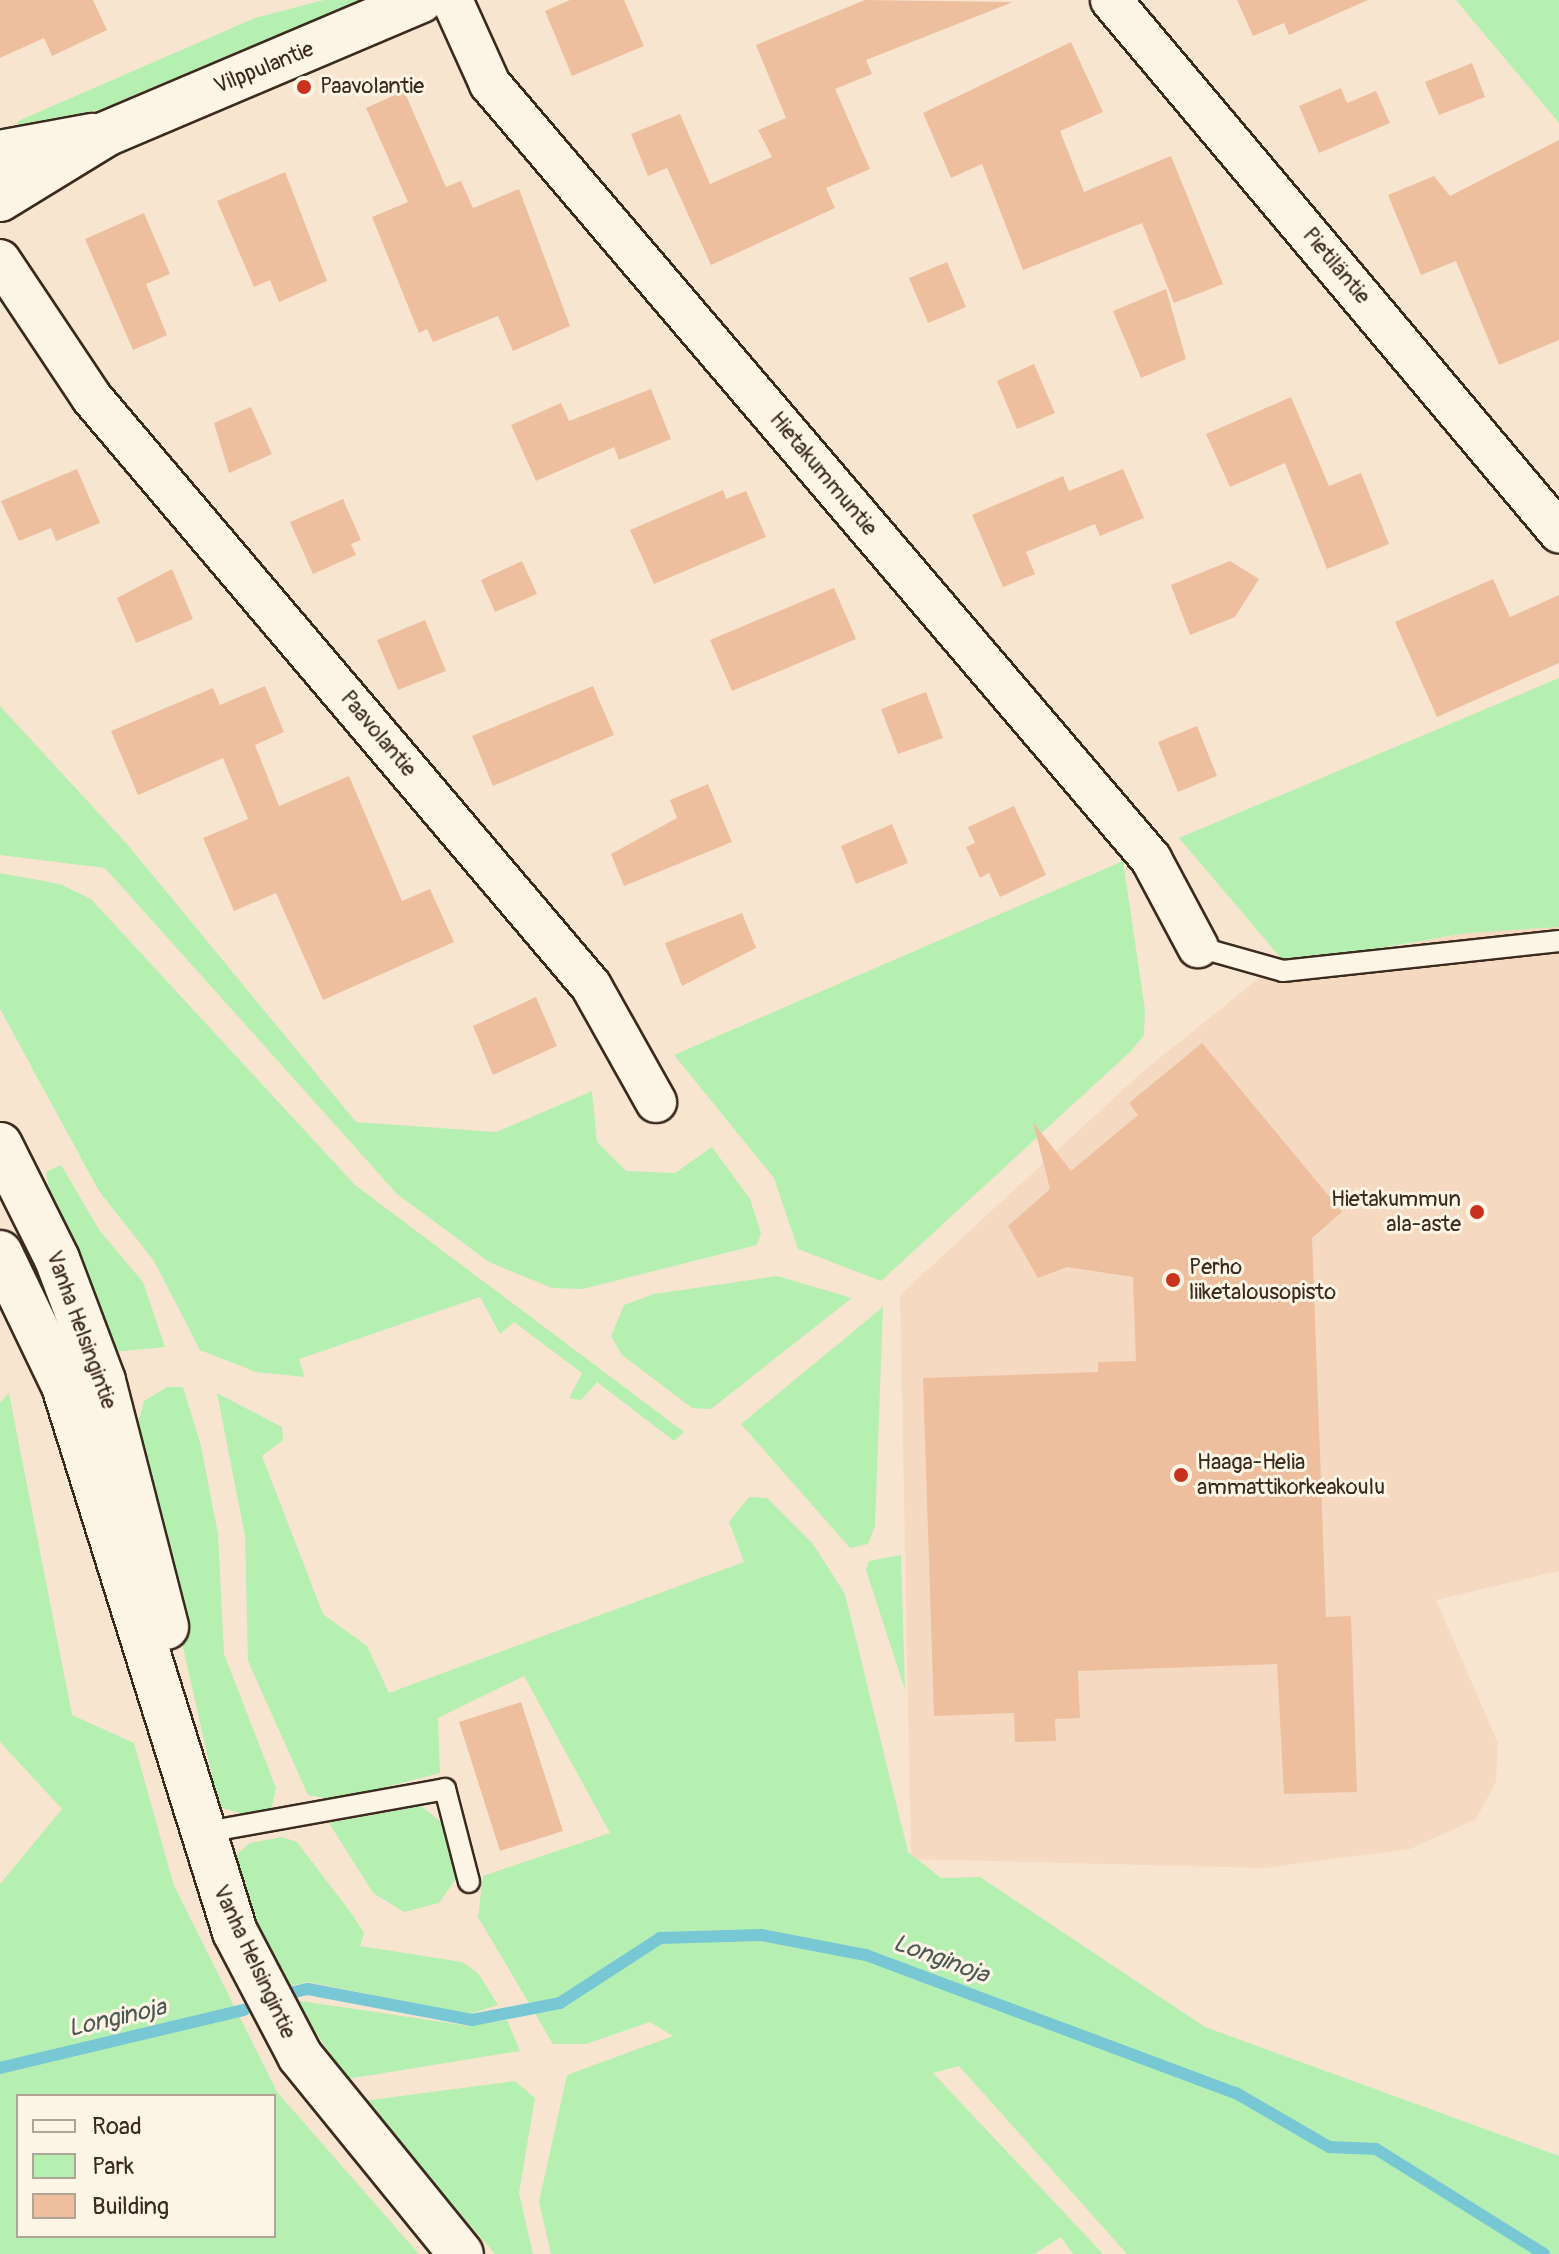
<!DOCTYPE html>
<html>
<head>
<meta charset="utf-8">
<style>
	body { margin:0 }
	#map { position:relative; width:1559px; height:2254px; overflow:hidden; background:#f8e5d0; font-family:Pangolin,sans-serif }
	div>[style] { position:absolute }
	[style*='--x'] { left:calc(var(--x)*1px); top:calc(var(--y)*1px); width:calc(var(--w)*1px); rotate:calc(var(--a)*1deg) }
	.built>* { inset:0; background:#f5dac1 }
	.green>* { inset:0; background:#b6efb2 }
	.stream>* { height:12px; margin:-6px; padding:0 6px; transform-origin:6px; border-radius:6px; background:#78c7d5 }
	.building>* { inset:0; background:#eebf9e }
	.roads { filter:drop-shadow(2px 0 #3b2a1e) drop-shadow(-2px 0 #3b2a1e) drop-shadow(0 2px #3b2a1e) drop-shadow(0 -2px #3b2a1e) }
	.service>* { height:20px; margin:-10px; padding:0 10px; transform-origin:10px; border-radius:10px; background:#fcf5e5 }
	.minor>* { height:40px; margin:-20px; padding:0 20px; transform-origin:20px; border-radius:20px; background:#fcf5e5 }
	.tertiary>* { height:44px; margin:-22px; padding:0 22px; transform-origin:22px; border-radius:22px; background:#fcf5e5 }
	.secondary>* { height:44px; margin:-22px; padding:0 22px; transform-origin:22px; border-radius:22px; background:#fcf5e5 }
	.dots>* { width:22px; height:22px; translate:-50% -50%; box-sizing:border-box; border:4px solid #fcf5e5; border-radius:50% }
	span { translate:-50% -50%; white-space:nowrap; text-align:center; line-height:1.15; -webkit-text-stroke:6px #fcf5e5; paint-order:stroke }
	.street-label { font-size:22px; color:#3b2a1e }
	.poi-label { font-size:22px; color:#3b2a1e }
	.left { translate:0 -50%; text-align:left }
	.right { translate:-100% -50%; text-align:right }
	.water-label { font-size:24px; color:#4d5955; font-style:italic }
	.legend { position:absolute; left:16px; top:2094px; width:260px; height:144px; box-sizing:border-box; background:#fcf5e5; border:2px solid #afa495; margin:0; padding:10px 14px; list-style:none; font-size:24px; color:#3b2a1e }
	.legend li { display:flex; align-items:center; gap:16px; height:40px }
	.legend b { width:40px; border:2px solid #afa495 }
</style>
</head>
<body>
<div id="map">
	<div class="built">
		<i style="clip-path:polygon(1559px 927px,1559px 1571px,1436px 1600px,1498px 1743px,1496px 1782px,1476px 1819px,1410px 1849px,1265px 1868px,911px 1859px,900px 1295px,1141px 1073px,1269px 970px,1467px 933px)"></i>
	</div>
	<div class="green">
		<i style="clip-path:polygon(324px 0,360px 0,106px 107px,19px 138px,16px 131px,18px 121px,255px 18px)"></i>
		<i style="clip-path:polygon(1456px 0,1559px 0,1559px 123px,1465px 11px)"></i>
		<i style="clip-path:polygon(1559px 678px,1559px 927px,1467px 933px,1286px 964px,1179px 838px)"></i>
		<i style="clip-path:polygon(0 706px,127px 844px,356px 1122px,496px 1132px,592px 1091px,597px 1142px,626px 1171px,675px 1173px,712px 1147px,750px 1199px,761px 1233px,757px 1245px,583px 1289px,552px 1288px,489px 1262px,397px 1194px,105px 868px,0 855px)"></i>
		<i style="clip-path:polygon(1123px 861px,1145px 1010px,1144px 1035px,1131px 1051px,881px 1281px,798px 1249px,774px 1178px,674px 1055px)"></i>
		<i style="clip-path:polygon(0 873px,60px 884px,91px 899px,355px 1185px,684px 1432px,674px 1441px,597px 1382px,581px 1400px,569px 1398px,582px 1373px,514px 1322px,500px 1334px,480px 1297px,299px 1359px,305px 1377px,256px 1372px,200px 1350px,154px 1261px,99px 1191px,0 1009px)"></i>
		<i style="clip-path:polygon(61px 1165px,100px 1231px,143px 1282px,165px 1347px,104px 1353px,61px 1248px,46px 1172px)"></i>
		<i style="clip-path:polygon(777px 1276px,852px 1298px,711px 1409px,692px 1408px,622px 1355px,611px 1336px,624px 1305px,654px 1294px)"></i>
		<i style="clip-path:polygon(883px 1307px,875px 1526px,868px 1544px,850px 1548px,741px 1424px)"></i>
		<i style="clip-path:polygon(167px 1387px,183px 1387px,201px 1446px,218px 1534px,224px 1654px,276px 1788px,271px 1811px,253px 1817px,219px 1807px,135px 1434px,144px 1401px)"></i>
		<i style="clip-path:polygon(evenodd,9px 1393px,72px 1715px,134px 1743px,174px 1886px,277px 2092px,419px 2254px,0 2254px,0 1884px,62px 1809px,0 1742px,0 1403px,9px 1393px,274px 2096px,274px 2236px,18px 2236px,18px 2096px,274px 2096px)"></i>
		<i style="clip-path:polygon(217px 1393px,282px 1427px,283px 1440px,262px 1456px,323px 1614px,367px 1646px,389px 1693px,744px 1562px,729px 1522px,749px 1497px,767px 1498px,813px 1544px,845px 1594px,908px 1852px,941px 1878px,980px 1877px,1205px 2027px,1559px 2156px,1559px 2254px,1127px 2254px,959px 2066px,933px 2073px,1103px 2254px,1073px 2254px,1061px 2237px,1034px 2254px,551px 2254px,539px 2202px,567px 2075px,673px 2036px,650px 2022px,586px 2044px,553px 2044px,478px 1917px,483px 1876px,610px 1833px,524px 1676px,438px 1718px,440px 1773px,335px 1800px,308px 1795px,248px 1661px,245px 1536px)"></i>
		<i style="clip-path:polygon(901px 1555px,905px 1690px,866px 1570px,869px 1561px)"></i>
		<i style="clip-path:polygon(421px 1806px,449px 1828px,460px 1873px,439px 1903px,404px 1912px,373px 1893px,329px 1823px)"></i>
		<i style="clip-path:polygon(282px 1837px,297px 1842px,351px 1913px,364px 1933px,360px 1946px,462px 1962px,478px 1973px,498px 2005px,469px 2014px,308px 1982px,286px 1987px,249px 1918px,233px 1858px,250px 1843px)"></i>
		<i style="clip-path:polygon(294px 2000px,470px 2026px,507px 2020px,520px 2051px,347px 2079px)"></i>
		<i style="clip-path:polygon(515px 2081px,535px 2098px,519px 2193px,533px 2254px,495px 2254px,363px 2101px)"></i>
	</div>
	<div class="stream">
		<i style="--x:290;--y:1993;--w:18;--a:-13"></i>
		<i style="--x:308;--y:1989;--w:167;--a:10.7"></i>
		<i style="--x:472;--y:2020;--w:90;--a:-10.9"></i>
		<i style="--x:560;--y:2003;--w:119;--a:-33"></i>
		<i style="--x:660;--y:1938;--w:101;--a:-1.7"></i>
		<i style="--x:761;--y:1935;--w:107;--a:10.8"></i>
		<i style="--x:866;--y:1955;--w:395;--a:20.5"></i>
		<i style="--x:1236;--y:2093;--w:108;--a:30.1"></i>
		<i style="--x:1329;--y:2147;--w:47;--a:2.4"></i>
		<i style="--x:1376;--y:2149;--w:198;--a:32"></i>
		<i style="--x:0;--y:2068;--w:251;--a:-13.4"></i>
	</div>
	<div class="building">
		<i style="clip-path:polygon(0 0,93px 0,107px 30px,52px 56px,44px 38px,0 58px)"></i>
		<i style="clip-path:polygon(624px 0,644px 46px,572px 76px,545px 11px,570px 0)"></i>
		<i style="clip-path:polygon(865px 0,1013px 2px,866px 60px,872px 74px,835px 89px,870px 169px,826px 188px,835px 208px,711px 265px,667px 168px,648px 176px,631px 134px,680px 114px,710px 184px,772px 157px,758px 130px,786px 118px,756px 45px)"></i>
		<i style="clip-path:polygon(1237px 0,1368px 0,1289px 35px,1284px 23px,1253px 36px)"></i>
		<i style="clip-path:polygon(1071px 42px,1103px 112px,1060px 131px,1084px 192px,1171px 156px,1223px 284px,1174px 303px,1142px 223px,1023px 270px,982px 164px,951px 178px,923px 113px)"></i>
		<i style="clip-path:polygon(1472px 63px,1485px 97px,1439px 115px,1425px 82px)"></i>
		<i style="clip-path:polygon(1341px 88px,1347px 103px,1376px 91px,1390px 123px,1319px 153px,1299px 106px)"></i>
		<i style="clip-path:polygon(404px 91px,446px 187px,461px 181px,473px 208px,519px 189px,570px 326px,513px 351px,498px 316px,433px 342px,427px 329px,419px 333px,372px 217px,408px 202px,366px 108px)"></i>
		<i style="clip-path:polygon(1559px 140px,1559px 340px,1499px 365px,1456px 261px,1421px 275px,1388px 195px,1434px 176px,1450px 196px)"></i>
		<i style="clip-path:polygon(285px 172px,327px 281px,279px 302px,270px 280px,254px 287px,217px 201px)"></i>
		<i style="clip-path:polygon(144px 213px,170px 274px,146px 284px,167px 335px,133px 350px,85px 239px)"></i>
		<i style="clip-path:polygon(947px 262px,966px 307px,928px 323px,909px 278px)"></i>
		<i style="clip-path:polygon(1166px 289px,1186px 359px,1141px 378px,1113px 311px)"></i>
		<i style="clip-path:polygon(1034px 364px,1055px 413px,1017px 429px,997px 381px)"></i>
		<i style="clip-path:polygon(651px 389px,671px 439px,619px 460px,614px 447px,536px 481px,511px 425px,561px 403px,569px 421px)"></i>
		<i style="clip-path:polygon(1291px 397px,1329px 486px,1361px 473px,1389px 544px,1327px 569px,1285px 463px,1230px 487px,1206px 434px)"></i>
		<i style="clip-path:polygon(251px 407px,272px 454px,229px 473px,214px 423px)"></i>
		<i style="clip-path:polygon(77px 469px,100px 523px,56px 541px,51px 528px,19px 541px,1px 501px)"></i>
		<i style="clip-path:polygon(1123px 469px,1144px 518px,1100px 536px,1095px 524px,1026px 552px,1035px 574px,1003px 587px,972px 515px,1063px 476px,1069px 491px)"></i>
		<i style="clip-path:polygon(723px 490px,726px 499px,746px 491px,766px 537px,654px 584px,630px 530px)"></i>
		<i style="clip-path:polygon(343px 499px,361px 540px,351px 544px,356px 555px,313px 574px,290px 522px)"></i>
		<i style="clip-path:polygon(522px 561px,537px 594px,495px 612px,481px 580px)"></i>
		<i style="clip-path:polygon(1230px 561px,1259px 579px,1235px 617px,1190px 635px,1171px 585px)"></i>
		<i style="clip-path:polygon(172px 569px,193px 619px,136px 643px,117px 598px)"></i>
		<i style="clip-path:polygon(1493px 579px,1510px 617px,1559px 595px,1559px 663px,1437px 717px,1395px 622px)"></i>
		<i style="clip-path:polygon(834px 588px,856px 639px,732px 691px,710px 640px)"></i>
		<i style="clip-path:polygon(425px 620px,446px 671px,398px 690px,377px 640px)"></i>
		<i style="clip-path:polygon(265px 686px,284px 732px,255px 745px,279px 806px,349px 776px,402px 901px,430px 889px,454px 942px,323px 1000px,276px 893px,234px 911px,203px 838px,248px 819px,223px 758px,138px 795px,111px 731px,213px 688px,220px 705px)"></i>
		<i style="clip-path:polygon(593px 686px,614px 735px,493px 786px,472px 736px)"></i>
		<i style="clip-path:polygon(926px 692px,943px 738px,898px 754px,881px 709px)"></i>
		<i style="clip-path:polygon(1197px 726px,1217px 776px,1178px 792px,1158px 742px)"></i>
		<i style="clip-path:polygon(708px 784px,732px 842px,624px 886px,611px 854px,677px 818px,670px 800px)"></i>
		<i style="clip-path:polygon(1014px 806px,1046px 875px,1000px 897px,989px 873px,980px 878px,966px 847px,975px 843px,968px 827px)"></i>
		<i style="clip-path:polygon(892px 824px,908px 863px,856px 884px,841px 846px)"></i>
		<i style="clip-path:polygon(742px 913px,756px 948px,682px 986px,665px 943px)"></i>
		<i style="clip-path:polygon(536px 997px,557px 1046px,493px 1075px,473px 1026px)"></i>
		<i style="clip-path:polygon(1202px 1043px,1342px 1212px,1312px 1238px,1326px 1617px,1351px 1616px,1357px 1792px,1284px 1794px,1277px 1664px,1078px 1671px,1080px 1718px,1055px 1719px,1056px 1741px,1015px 1742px,1014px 1713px,934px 1716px,923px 1378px,1098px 1372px,1098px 1362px,1136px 1361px,1133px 1277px,1067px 1267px,1038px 1278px,1008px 1226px,1050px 1189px,1033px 1122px,1071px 1171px,1138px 1115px,1129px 1103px)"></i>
		<i style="clip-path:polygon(521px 1702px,563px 1831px,500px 1851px,459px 1722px)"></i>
	</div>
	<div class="roads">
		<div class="service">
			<i style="--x:1198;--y:947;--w:88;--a:15.8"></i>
			<i style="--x:1283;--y:971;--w:278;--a:-6.2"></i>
			<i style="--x:201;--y:1833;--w:248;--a:-10.2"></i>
			<i style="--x:445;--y:1789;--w:96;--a:75.5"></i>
		</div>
		<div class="minor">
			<i style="--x:452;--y:0;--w:92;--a:65.7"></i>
			<i style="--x:490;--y:84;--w:1019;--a:49.54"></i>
			<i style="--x:1151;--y:859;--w:100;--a:61.9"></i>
			<i style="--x:1111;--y:0;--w:696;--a:49.9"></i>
			<i style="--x:0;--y:260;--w:166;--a:56.3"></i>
			<i style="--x:92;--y:398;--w:771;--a:49.68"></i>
			<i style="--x:591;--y:986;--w:133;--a:60.7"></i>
		</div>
		<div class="tertiary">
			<i style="--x:0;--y:153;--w:94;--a:-10.5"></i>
			<i style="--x:0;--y:199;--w:124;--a:-31.5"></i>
			<i style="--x:106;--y:134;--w:342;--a:-23"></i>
		</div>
		<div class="secondary">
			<i style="--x:0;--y:1145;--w:127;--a:63.4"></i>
			<i style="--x:57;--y:1259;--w:130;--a:69.3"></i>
			<i style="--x:103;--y:1381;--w:254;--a:75.6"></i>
			<i style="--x:0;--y:1253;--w:148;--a:64.3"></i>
			<i style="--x:64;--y:1386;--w:572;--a:72.61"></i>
			<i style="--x:235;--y:1932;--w:140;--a:62.3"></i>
			<i style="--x:300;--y:2056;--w:255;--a:50.9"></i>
		</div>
	</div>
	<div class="dots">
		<i style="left:304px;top:87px;background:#c8321e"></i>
		<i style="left:1477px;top:1212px;background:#c8321e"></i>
		<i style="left:1173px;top:1280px;background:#c8321e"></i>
		<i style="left:1181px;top:1475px;background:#c8321e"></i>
	</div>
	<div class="street-label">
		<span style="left:264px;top:68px;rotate:-22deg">Vilppulantie</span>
		<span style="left:1336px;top:266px;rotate:50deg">Pietiläntie</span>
		<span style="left:823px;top:474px;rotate:50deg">Hietakummuntie</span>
		<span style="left:378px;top:734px;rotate:50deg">Paavolantie</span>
		<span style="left:81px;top:1330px;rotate:70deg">Vanha Helsingintie</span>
		<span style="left:254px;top:1962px;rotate:65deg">Vanha Helsingintie</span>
	</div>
	<div class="poi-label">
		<span class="left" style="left:320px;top:87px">Paavolantie</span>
		<span class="right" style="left:1461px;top:1212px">Hietakummun<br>ala-aste</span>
		<span class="left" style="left:1189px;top:1280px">Perho<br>liiketalousopisto</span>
		<span class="left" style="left:1197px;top:1475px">Haaga-Helia<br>ammattikorkeakoulu</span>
	</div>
	<div class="water-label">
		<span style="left:941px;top:1959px;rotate:20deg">Longinoja</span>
		<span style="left:117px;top:2018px;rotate:-13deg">Longinoja</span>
	</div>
	<ul class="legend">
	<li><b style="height:10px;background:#fcf5e5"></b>Road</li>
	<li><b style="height:22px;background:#b6efb2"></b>Park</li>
	<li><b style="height:22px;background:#eebf9e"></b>Building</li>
	</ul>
</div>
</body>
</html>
